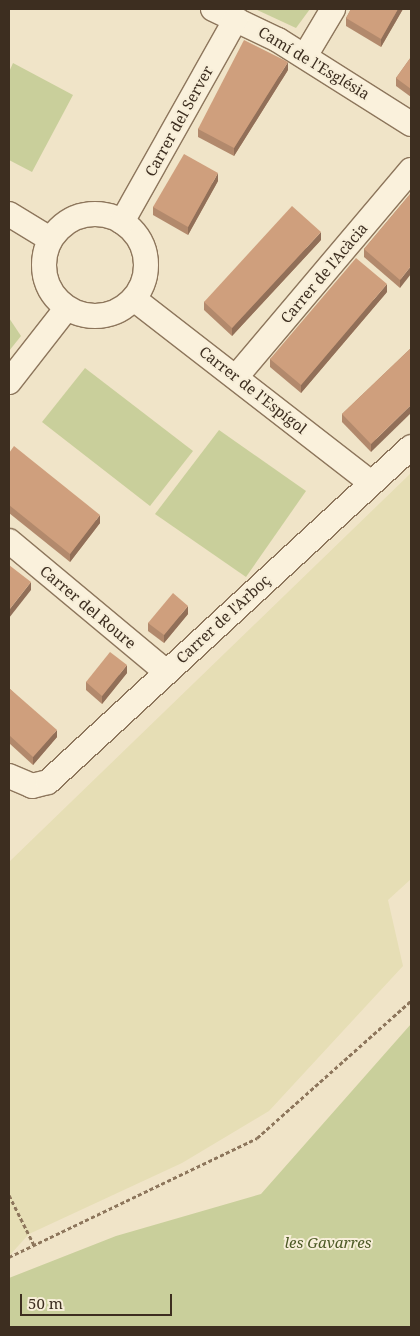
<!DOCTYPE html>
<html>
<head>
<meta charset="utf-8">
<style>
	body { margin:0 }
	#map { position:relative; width:420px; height:1336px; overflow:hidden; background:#f0e4c8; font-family:"Noto Serif",serif }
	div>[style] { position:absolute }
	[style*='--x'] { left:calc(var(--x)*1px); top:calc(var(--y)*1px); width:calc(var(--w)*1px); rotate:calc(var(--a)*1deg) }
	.farmland>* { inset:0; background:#e6deb5 }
	.green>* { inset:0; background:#c9cf9b }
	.path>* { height:3px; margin-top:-1.5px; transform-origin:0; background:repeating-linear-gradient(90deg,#8d765c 0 4px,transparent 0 6.5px) }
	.roads { filter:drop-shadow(1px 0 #8d765c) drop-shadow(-1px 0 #8d765c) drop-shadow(0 1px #8d765c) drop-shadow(0 -1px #8d765c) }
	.street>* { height:24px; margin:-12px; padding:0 12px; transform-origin:12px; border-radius:12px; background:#faf1dc }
	.street>.ring { margin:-12px; padding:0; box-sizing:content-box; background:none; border:24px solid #faf1dc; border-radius:50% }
	.wall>* { inset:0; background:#b2896c }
	.shaded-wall>* { inset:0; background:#916f58 }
	.building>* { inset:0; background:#cf9f7d }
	span { translate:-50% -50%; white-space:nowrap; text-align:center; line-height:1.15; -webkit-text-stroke:4px #f7eed8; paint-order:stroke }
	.street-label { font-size:15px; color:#3d2e20 }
	.park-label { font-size:15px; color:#4d5a26; font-style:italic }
	.frame { position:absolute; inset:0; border:10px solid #3d2e20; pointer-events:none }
	.scale { position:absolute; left:20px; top:1294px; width:152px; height:22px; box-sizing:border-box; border:2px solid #3d2e20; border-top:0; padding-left:6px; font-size:15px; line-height:18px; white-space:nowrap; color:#3d2e20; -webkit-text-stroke:4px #f7eed8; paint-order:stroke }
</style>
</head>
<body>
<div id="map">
	<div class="farmland">
		<i style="clip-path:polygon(411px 473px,411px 879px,388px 900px,403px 966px,269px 1111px,182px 1163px,29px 1234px,9px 1256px,9px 862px)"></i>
	</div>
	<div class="green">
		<i style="clip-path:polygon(255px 9px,310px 9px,296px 28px)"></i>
		<i style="clip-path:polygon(13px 63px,73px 95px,32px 172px,9px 160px,9px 72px)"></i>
		<i style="clip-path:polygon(9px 318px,21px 336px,9px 351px)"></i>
		<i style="clip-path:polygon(85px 368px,193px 451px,150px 506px,42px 422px)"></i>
		<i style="clip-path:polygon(219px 430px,306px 491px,246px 577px,155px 514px)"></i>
		<i style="clip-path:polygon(411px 1024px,411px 1327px,9px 1327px,9px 1278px,116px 1236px,261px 1194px)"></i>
	</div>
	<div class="path">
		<i style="--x:9;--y:1195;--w:56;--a:63.4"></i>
		<i style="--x:9;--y:1257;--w:275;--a:-25.6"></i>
		<i style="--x:257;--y:1138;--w:206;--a:-41.7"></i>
	</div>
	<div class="roads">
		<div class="street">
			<i style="--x:213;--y:9;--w:72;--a:25.5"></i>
			<i style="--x:278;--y:40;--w:157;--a:32.3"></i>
			<i style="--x:305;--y:56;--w:55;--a:-59.2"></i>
			<i class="ring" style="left:44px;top:214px;width:78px;height:78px"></i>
			<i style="--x:9;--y:214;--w:48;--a:31.4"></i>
			<i style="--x:122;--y:222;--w:233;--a:-60.7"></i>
			<i style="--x:134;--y:299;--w:300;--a:37.8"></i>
			<i style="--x:236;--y:377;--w:271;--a:-49.8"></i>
			<i style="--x:9;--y:382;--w:93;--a:-52"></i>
			<i style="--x:9;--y:541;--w:204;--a:39.8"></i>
			<i style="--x:9;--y:776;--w:25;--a:23"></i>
			<i style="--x:32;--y:786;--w:16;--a:-14"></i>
			<i style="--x:48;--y:782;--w:494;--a:-42.7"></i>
		</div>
	</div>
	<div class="wall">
		<i style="clip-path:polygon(351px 9px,403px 9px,381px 47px,346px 26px,346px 18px)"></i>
		<i style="clip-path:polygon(411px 57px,411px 97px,396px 86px,396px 78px)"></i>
		<i style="clip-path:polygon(288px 70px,234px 156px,198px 137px,198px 129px)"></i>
		<i style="clip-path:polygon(218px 181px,188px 235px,153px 215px,153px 207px)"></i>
		<i style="clip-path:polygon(411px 193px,400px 288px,364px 257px,364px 249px)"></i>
		<i style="clip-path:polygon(321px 240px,232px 336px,204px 310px,204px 302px)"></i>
		<i style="clip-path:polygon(387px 292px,301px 393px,270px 367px,270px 359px)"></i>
		<i style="clip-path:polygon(411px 348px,371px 452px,342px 422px,342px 414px)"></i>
		<i style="clip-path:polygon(9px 453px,100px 523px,70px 562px,9px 513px)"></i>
		<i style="clip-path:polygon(188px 614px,164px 643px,148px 631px,148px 623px)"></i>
		<i style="clip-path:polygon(127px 673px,102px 704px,86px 690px,86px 682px)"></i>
		<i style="clip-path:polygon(9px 688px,57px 737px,33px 765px,9px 743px)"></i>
	</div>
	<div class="shaded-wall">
		<i style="clip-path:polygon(398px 9px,403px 9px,381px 47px,381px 39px)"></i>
		<i style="clip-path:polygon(288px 62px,288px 70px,234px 156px,234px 148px)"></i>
		<i style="clip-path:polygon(218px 173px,218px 181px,188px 235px,188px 227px)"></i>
		<i style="clip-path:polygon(321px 232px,321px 240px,232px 336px,232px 328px)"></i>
		<i style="clip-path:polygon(411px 266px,411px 274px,400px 288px,400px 280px)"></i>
		<i style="clip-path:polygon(387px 284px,387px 292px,301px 393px,301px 385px)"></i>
		<i style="clip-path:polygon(411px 405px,411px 413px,371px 452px,371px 444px)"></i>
		<i style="clip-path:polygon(100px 515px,100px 523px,70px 562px,70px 554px)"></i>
		<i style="clip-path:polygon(31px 582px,31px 590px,9px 618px,9px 610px)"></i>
		<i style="clip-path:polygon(188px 606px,188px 614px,164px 643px,164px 635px)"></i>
		<i style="clip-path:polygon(127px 665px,127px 673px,102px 704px,102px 696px)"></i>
		<i style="clip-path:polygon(57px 730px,57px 737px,33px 765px,33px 757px)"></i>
	</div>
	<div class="building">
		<i style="clip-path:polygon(351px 9px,398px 9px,381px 39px,346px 18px)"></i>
		<i style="clip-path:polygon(244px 40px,288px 62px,234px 148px,198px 129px)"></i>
		<i style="clip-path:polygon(411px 57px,411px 89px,396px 78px)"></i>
		<i style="clip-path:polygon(184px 154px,218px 173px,188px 227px,153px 207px)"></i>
		<i style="clip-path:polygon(411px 193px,411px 266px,400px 280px,364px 249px)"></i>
		<i style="clip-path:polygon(292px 206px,321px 232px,232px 328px,204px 302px)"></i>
		<i style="clip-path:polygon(356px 258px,387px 284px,301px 385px,270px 359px)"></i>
		<i style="clip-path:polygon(411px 348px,411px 405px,371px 444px,342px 414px)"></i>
		<i style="clip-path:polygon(14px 446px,100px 515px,70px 554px,9px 505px,9px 453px)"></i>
		<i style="clip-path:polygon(9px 565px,31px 582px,9px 610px)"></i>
		<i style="clip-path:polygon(173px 593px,188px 606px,164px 635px,148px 623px)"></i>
		<i style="clip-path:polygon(110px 652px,127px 665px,102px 696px,86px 682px)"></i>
		<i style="clip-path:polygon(9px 688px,57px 730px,33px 757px,9px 735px)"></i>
	</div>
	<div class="street-label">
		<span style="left:314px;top:63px;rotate:31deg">Camí de l'Església</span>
		<span style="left:179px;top:121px;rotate:-61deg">Carrer del Server</span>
		<span style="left:324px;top:273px;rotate:-50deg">Carrer de l'Acàcia</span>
		<span style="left:253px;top:390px;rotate:38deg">Carrer de l'Espígol</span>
		<span style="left:88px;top:607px;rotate:40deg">Carrer del Roure</span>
		<span style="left:223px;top:619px;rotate:-43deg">Carrer de l'Arboç</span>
	</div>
	<div class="park-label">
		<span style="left:328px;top:1243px">les Gavarres</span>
	</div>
	<div class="frame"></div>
	<div class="scale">50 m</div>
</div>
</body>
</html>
